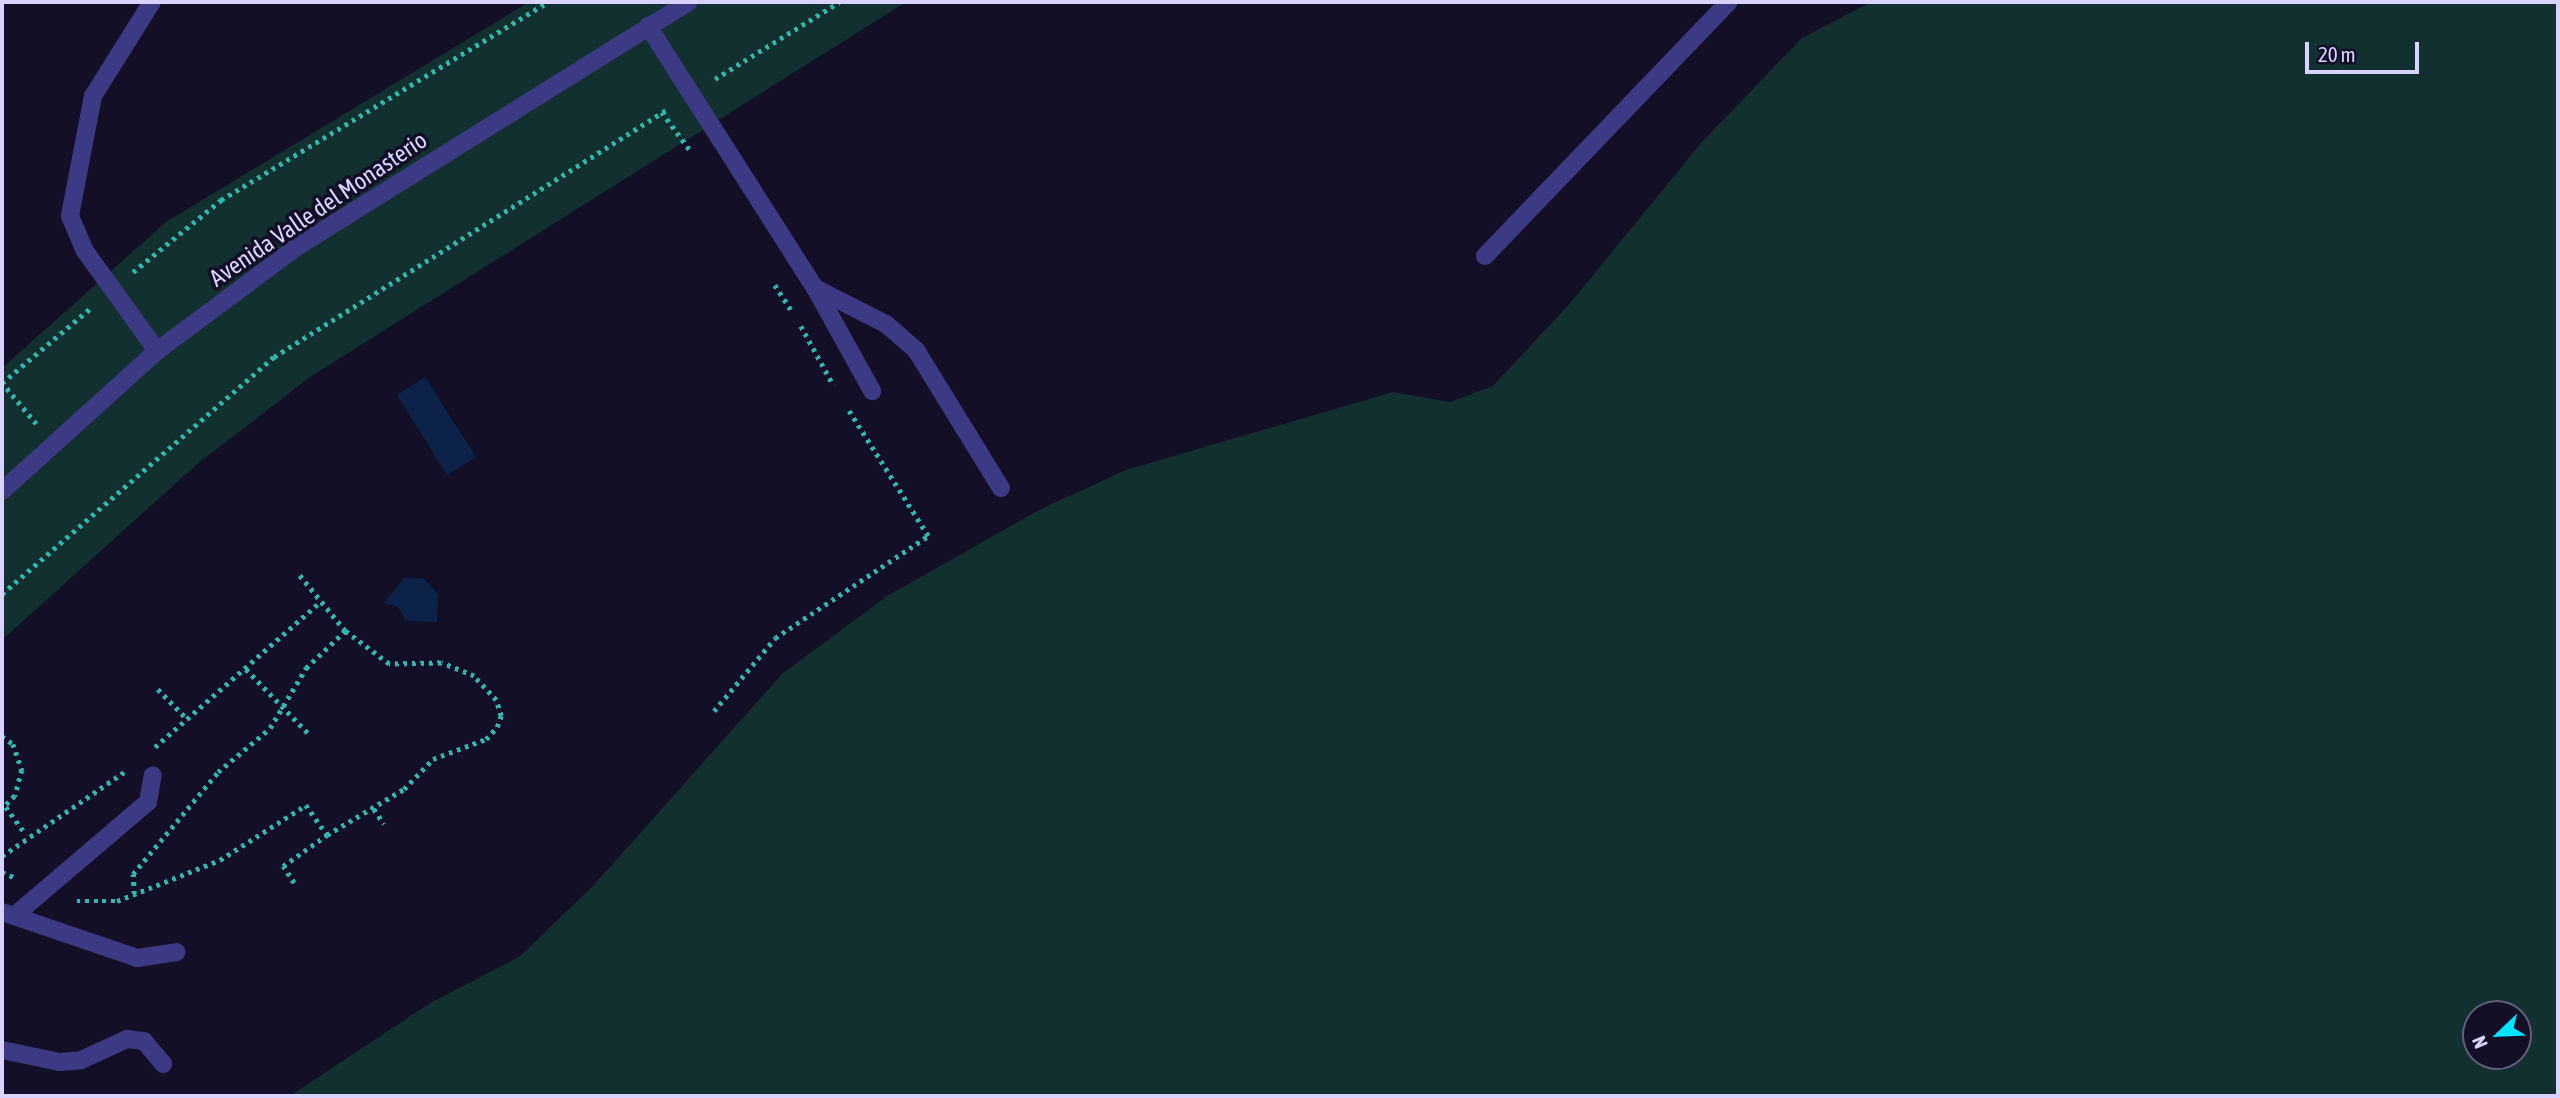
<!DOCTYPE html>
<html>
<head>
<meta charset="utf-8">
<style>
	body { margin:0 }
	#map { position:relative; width:2560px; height:1098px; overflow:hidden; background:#130f26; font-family:"Asap Condensed",sans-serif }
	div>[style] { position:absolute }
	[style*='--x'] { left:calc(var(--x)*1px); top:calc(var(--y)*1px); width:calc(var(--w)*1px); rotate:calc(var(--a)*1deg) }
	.green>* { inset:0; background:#12302f }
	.water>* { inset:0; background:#0c2248 }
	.path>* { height:4.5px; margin-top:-2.25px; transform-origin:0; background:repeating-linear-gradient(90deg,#2fb8b0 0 3.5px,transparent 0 8.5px) }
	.lane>* { height:18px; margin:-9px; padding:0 9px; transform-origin:9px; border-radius:9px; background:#3d3a85 }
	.street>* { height:18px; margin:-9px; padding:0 9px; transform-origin:9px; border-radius:9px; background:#3d3a85 }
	span { translate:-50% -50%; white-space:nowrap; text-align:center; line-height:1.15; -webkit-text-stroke:7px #130f26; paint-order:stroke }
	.street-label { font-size:24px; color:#d9d4ff }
	.frame { position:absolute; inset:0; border:4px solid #d9d4ff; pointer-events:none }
	.north { position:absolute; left:2462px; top:1000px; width:70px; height:70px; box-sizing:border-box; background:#130f26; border:2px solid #625e7d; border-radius:50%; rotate:247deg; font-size:19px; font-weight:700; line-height:28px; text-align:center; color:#d9d4ff }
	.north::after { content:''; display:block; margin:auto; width:24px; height:32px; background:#00e5ff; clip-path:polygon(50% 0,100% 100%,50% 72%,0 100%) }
	.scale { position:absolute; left:2305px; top:42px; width:114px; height:32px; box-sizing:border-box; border:4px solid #d9d4ff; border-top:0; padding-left:9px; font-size:21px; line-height:24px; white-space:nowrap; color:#d9d4ff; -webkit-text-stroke:5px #130f26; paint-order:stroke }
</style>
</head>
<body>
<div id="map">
	<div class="green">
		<i style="clip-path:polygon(529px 2px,906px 2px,310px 377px,196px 465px,2px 640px,2px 368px,166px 222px)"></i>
		<i style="clip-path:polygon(evenodd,1871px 2px,2558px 2px,2558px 1096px,290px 1096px,430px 1003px,519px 957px,593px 886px,782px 674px,887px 596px,1041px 509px,1126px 470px,1393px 392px,1450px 402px,1493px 386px,1572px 301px,1701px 143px,1802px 38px,1871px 2px,2476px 1014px,2518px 1014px,2518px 1056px,2476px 1056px,2476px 1014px)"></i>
	</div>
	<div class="water">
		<i style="clip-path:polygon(425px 377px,476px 457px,447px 475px,397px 395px)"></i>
		<i style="clip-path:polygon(405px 577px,424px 579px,438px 594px,437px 622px,406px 621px,398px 607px,384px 603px)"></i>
	</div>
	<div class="path">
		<i style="--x:715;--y:79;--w:146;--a:-31.8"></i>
		<i style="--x:662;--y:112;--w:47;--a:53.6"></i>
		<i style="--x:133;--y:272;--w:114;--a:-39.3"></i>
		<i style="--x:221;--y:200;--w:382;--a:-31.2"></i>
		<i style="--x:775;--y:285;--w:33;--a:57"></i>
		<i style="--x:801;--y:326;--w:68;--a:61.2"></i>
		<i style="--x:36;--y:424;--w:53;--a:-129.7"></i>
		<i style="--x:2;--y:383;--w:118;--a:-40.2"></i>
		<i style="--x:2;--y:594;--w:361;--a:-41.1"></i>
		<i style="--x:274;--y:357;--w:467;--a:-32.2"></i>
		<i style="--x:246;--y:669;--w:93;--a:45.9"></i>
		<i style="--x:158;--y:689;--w:43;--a:45.9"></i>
		<i style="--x:714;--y:711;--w:95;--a:-50.1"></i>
		<i style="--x:775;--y:638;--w:184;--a:-33.7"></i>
		<i style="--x:928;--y:536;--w:148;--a:-122.3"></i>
		<i style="--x:2;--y:736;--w:14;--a:36"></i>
		<i style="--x:13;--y:744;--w:28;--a:71"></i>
		<i style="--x:22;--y:770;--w:27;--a:105"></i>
		<i style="--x:15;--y:796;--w:18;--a:135"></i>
		<i style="--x:155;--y:747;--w:221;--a:-41.3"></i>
		<i style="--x:6;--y:807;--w:34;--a:54"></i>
		<i style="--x:374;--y:809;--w:18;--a:56"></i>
		<i style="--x:2;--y:856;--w:148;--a:-34.5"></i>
		<i style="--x:2;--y:872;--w:15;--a:23"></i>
		<i style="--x:294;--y:883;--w:20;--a:-123"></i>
		<i style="--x:283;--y:866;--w:54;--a:-35.2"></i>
		<i style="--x:134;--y:894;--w:20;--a:-93"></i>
		<i style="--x:133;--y:874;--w:133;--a:-50.2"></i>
		<i style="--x:218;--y:772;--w:68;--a:-40.2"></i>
		<i style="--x:270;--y:728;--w:70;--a:-59"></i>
		<i style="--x:306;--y:668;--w:54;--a:-43.5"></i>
		<i style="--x:77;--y:901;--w:40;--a:0"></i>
		<i style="--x:117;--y:901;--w:111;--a:-21.7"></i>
		<i style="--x:220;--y:860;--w:102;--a:-32.6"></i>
		<i style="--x:306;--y:805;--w:37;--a:55"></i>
		<i style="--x:327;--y:835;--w:90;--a:-30.9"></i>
		<i style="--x:404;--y:789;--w:42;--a:-46"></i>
		<i style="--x:433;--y:759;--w:57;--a:-20.7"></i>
		<i style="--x:486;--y:739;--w:16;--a:-47"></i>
		<i style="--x:497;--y:727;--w:12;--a:-70"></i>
		<i style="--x:501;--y:716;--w:17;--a:-107"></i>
		<i style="--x:496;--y:700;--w:33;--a:-133"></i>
		<i style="--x:474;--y:676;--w:35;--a:-158"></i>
		<i style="--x:441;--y:663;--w:52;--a:178.9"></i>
		<i style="--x:389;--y:664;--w:55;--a:-143.1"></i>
		<i style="--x:345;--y:631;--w:72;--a:-129.4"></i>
	</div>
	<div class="lane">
		<i style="--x:648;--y:26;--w:311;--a:57.5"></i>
		<i style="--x:815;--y:288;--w:80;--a:26.9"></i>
		<i style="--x:886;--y:324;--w:40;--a:41"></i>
		<i style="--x:916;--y:350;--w:162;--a:58.4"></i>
		<i style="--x:1485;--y:256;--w:352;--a:-46.2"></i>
		<i style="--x:815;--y:288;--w:118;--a:61"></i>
		<i style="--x:2;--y:912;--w:143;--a:18.8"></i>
		<i style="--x:137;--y:958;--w:40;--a:-8.5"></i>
		<i style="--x:14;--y:916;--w:176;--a:-40.4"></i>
		<i style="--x:148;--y:802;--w:27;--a:-80"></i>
		<i style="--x:2;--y:1050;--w:59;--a:11.7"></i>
		<i style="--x:60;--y:1062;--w:21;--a:-5"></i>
		<i style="--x:81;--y:1060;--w:51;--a:-24.5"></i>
		<i style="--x:127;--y:1039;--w:17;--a:7"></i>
		<i style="--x:144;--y:1041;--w:30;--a:50"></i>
	</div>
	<div class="street">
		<i style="--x:152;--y:2;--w:111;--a:122.1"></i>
		<i style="--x:93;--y:96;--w:122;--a:100.9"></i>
		<i style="--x:70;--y:216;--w:38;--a:67"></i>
		<i style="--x:85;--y:251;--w:123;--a:54.2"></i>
		<i style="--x:2;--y:491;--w:209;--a:-42.1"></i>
		<i style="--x:157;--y:351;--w:172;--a:-36.7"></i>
		<i style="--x:295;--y:248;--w:464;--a:-32"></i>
	</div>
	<div class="street-label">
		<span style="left:318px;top:209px;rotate:-34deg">Avenida Valle del Monasterio</span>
	</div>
	<div class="frame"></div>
	<div class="north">N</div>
	<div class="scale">20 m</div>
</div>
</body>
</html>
